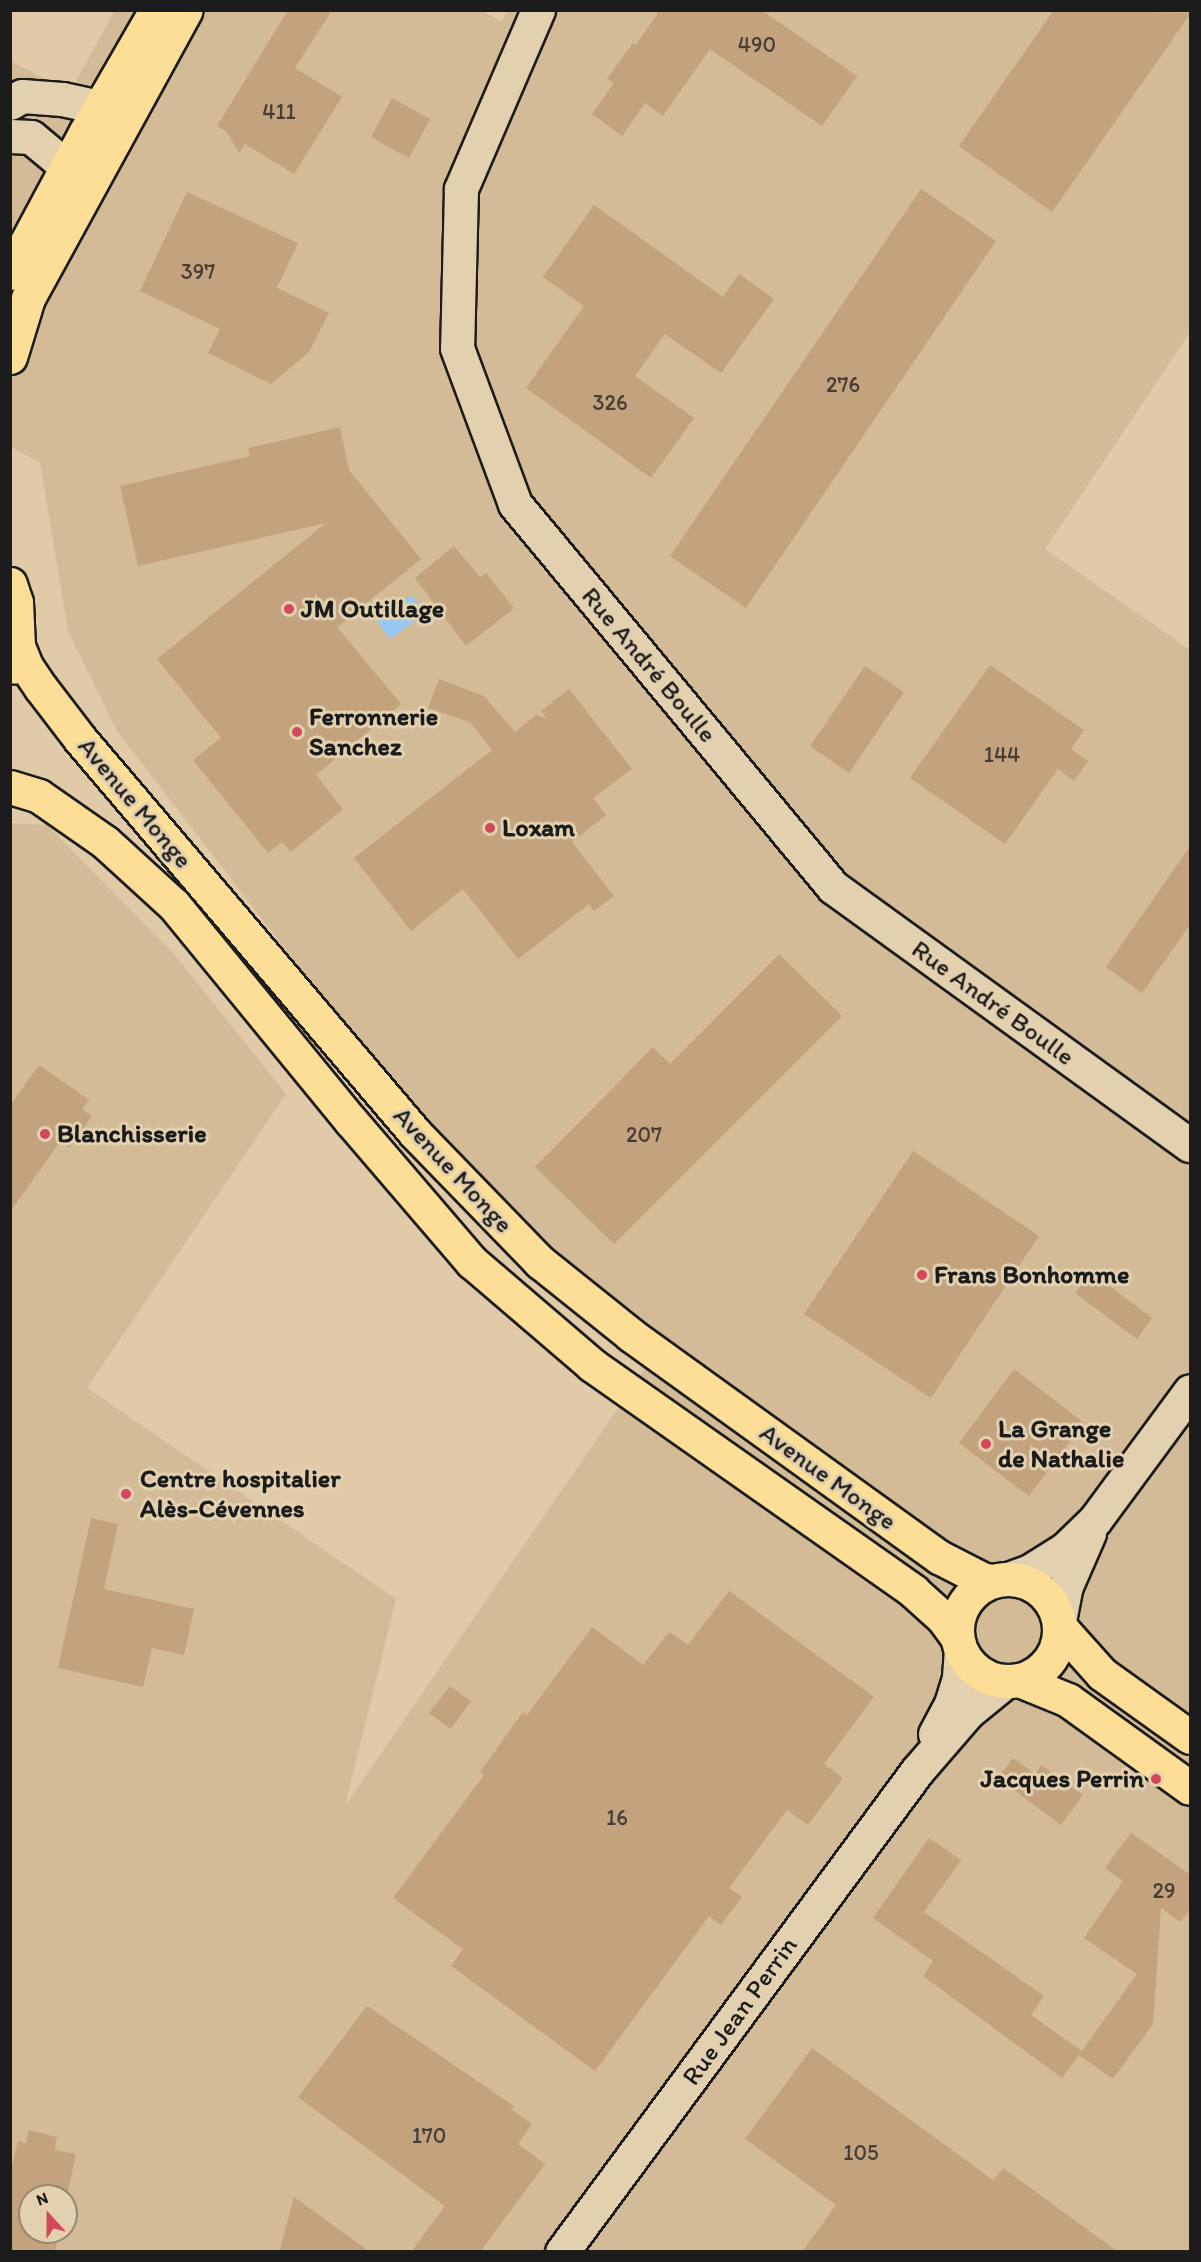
<!DOCTYPE html>
<html>
<head>
<meta charset="utf-8">
<style>
	body { margin:0 }
	#map { position:relative; width:1201px; height:2262px; overflow:hidden; background:#e0caa7; font-family:Itim,sans-serif }
	div>[style] { position:absolute }
	.built>* { inset:0; background:#d3bb98 }
	.water>* { inset:0; background:#94c7f1 }
	.building>* { inset:0; background:#c3a27e }
	.roads { filter:drop-shadow(2px 0 #1c1c1c) drop-shadow(-2px 0 #1c1c1c) drop-shadow(0 2px #1c1c1c) drop-shadow(0 -2px #1c1c1c) }
	.minor>* { height:33px; margin:-16.5px; padding:0 16.5px; transform-origin:16.5px; border-radius:16.5px; background:#e2d0ae }
	.major>* { height:33px; margin:-16.5px; padding:0 16.5px; transform-origin:16.5px; border-radius:16.5px; background:#fdde96 }
	.major>.ring { margin:-16.5px; padding:0; box-sizing:content-box; background:none; border:33px solid #fdde96; border-radius:50% }
	.dots>* { width:16px; height:16px; translate:-50% -50%; box-sizing:border-box; border:3px solid #e2d0ae; border-radius:50% }
	span { translate:-50% -50%; white-space:nowrap; text-align:center; line-height:1.15; -webkit-text-stroke:6px #e2d0ae; paint-order:stroke }
	.number-label { font-size:22px; color:#463e34 }
	.number-label span { -webkit-text-stroke-width:0 }
	.poi-label { font-size:26px; color:#1c1c1c; font-weight:700 }
	.left { translate:0 -50%; text-align:left }
	.right { translate:-100% -50%; text-align:right }
	.street-label { font-size:26px; color:#1c1c1c }
	.frame { position:absolute; inset:0; border:12px solid #1c1c1c; pointer-events:none }
	.north { position:absolute; left:18px; top:2184px; width:60px; height:60px; box-sizing:border-box; background:#e2d0ae; border:2px solid #938874; border-radius:50%; rotate:339deg; font-size:16px; font-weight:700; line-height:24px; text-align:center; color:#1c1c1c }
	.north::after { content:''; display:block; margin:auto; width:21px; height:27px; background:#d1495b; clip-path:polygon(50% 0,100% 100%,50% 72%,0 100%) }
</style>
</head>
<body>
<div id="map">
	<div class="built">
		<i style="clip-path:polygon(evenodd,115px 10px,481px 10px,502px 22px,507px 10px,1190px 11px,1190px 332px,1045px 549px,1190px 650px,1190px 2251px,11px 2251px,10px 823px,47px 825px,173px 953px,286px 1094px,87px 1388px,396px 1599px,345px 1806px,658px 1350px,584px 1288px,396px 1093px,117px 731px,68px 631px,40px 463px,11px 447px,11px 61px,70px 92px,115px 10px,30px 2196px,66px 2196px,66px 2232px,30px 2232px,30px 2196px)"></i>
	</div>
	<div class="water">
		<i style="clip-path:polygon(411px 595px,425px 612px,391px 639px,377px 622px)"></i>
	</div>
	<div class="building">
		<i style="clip-path:polygon(288px 10px,332px 10px,295px 68px,342px 97px,294px 174px,245px 144px,239px 153px,227px 132px,217px 126px)"></i>
		<i style="clip-path:polygon(660px 10px,761px 10px,857px 76px,822px 126px,710px 49px,663px 116px,645px 103px,622px 136px,592px 114px,614px 83px,607px 79px,633px 43px,636px 45px)"></i>
		<i style="clip-path:polygon(1054px 10px,1191px 13px,1052px 212px,959px 146px)"></i>
		<i style="clip-path:polygon(392px 98px,430px 119px,409px 158px,371px 137px)"></i>
		<i style="clip-path:polygon(921px 189px,996px 241px,746px 608px,670px 556px)"></i>
		<i style="clip-path:polygon(187px 192px,298px 243px,277px 288px,329px 313px,309px 352px,271px 384px,208px 353px,220px 329px,140px 291px)"></i>
		<i style="clip-path:polygon(594px 205px,723px 297px,739px 274px,774px 299px,721px 373px,665px 334px,635px 376px,694px 418px,651px 478px,526px 388px,584px 306px,543px 277px)"></i>
		<i style="clip-path:polygon(340px 427px,349px 470px,421px 559px,337px 627px,401px 704px,316px 775px,343px 809px,291px 852px,282px 842px,268px 853px,193px 760px,221px 738px,157px 659px,326px 523px,138px 566px,120px 486px,250px 456px,248px 448px)"></i>
		<i style="clip-path:polygon(454px 546px,480px 577px,486px 573px,514px 608px,466px 646px,415px 578px)"></i>
		<i style="clip-path:polygon(990px 665px,1084px 730px,1071px 749px,1088px 761px,1074px 781px,1058px 769px,1005px 844px,910px 778px)"></i>
		<i style="clip-path:polygon(865px 666px,904px 692px,849px 773px,810px 746px)"></i>
		<i style="clip-path:polygon(439px 679px,484px 696px,515px 732px,536px 715px,547px 719px,541px 711px,569px 689px,632px 769px,593px 798px,606px 815px,572px 842px,614px 896px,594px 911px,589px 904px,518px 959px,463px 889px,411px 931px,354px 858px,492px 750px,470px 722px,428px 708px)"></i>
		<i style="clip-path:polygon(1191px 845px,1191px 923px,1142px 993px,1106px 967px)"></i>
		<i style="clip-path:polygon(779px 954px,842px 1016px,614px 1244px,535px 1167px,653px 1047px,670px 1064px)"></i>
		<i style="clip-path:polygon(39px 1065px,89px 1100px,82px 1109px,92px 1116px,69px 1148px,60px 1142px,10px 1212px,10px 1105px)"></i>
		<i style="clip-path:polygon(913px 1151px,1039px 1236px,931px 1398px,804px 1314px)"></i>
		<i style="clip-path:polygon(1091px 1272px,1152px 1318px,1137px 1339px,1075px 1293px)"></i>
		<i style="clip-path:polygon(1014px 1369px,1084px 1423px,1029px 1496px,959px 1443px)"></i>
		<i style="clip-path:polygon(91px 1518px,118px 1524px,104px 1589px,194px 1609px,184px 1655px,152px 1648px,143px 1687px,58px 1668px)"></i>
		<i style="clip-path:polygon(729px 1591px,874px 1697px,824px 1764px,843px 1778px,808px 1825px,787px 1810px,729px 1888px,742px 1897px,721px 1925px,709px 1916px,595px 2071px,451px 1966px,463px 1949px,393px 1898px,484px 1775px,480px 1772px,523px 1712px,527px 1715px,592px 1627px,643px 1665px,669px 1632px,688px 1645px)"></i>
		<i style="clip-path:polygon(450px 1686px,471px 1701px,451px 1729px,429px 1713px)"></i>
		<i style="clip-path:polygon(1013px 1758px,1035px 1774px,1042px 1765px,1083px 1795px,1061px 1825px,998px 1778px)"></i>
		<i style="clip-path:polygon(1131px 1833px,1191px 1875px,1191px 1908px,1180px 1922px,1161px 1908px,1153px 2024px,1113px 2079px,1079px 2055px,1137px 1974px,1084px 1938px,1123px 1881px,1105px 1868px)"></i>
		<i style="clip-path:polygon(929px 1838px,961px 1860px,924px 1912px,1044px 1996px,1031px 2015px,1082px 2051px,1062px 2078px,923px 1976px,933px 1961px,873px 1918px)"></i>
		<i style="clip-path:polygon(367px 2006px,514px 2106px,511px 2109px,532px 2124px,518px 2144px,545px 2164px,480px 2252px,411px 2252px,445px 2206px,298px 2097px)"></i>
		<i style="clip-path:polygon(812px 2048px,993px 2180px,1003px 2168px,1118px 2252px,802px 2252px,836px 2205px,745px 2139px)"></i>
		<i style="clip-path:polygon(29px 2130px,57px 2137px,55px 2150px,76px 2154px,66px 2201px,66px 2196px,30px 2196px,30px 2232px,59px 2232px,55px 2252px,10px 2252px,10px 2174px,18px 2141px,26px 2143px)"></i>
		<i style="clip-path:polygon(294px 2197px,370px 2252px,279px 2252px)"></i>
	</div>
	<div class="roads">
		<div class="minor">
			<i style="left:538px;top:10px;width:195px;rotate:113.3deg"></i>
			<i style="left:461px;top:189px;width:159px;rotate:91.4deg"></i>
			<i style="left:457px;top:348px;width:166px;rotate:69.6deg"></i>
			<i style="left:515px;top:504px;width:498px;rotate:50.3deg"></i>
			<i style="left:833px;top:887px;width:440px;rotate:35.9deg"></i>
			<i style="left:10px;top:103px;width:14px;rotate:-30deg"></i>
			<i style="left:22px;top:96px;width:40px;rotate:4.3deg"></i>
			<i style="left:62px;top:99px;width:39px;rotate:12deg"></i>
			<i style="left:10px;top:136px;width:21px;rotate:3deg"></i>
			<i style="left:31px;top:137px;width:47px;rotate:39.8deg"></i>
			<i style="left:67px;top:167px;width:27px;rotate:34deg"></i>
			<i style="left:1008px;top:1579px;width:23px;rotate:-20deg"></i>
			<i style="left:1030px;top:1571px;width:40px;rotate:-32deg"></i>
			<i style="left:1064px;top:1550px;width:43px;rotate:-44.1deg"></i>
			<i style="left:1095px;top:1520px;width:160px;rotate:-53.6deg"></i>
			<i style="left:1059px;top:1621px;width:36px;rotate:-79deg"></i>
			<i style="left:1066px;top:1586px;width:58px;rotate:-66.5deg"></i>
			<i style="left:935px;top:1734px;width:34px;rotate:-62deg"></i>
			<i style="left:951px;top:1704px;width:28px;rotate:-73deg"></i>
			<i style="left:959px;top:1677px;width:26px;rotate:-86deg"></i>
			<i style="left:562px;top:2252px;width:598px;rotate:-53.57deg"></i>
			<i style="left:917px;top:1771px;width:78px;rotate:-49.2deg"></i>
			<i style="left:968px;top:1712px;width:49px;rotate:-39.2deg"></i>
		</div>
		<div class="major">
			<i style="left:10px;top:273px;width:159px;rotate:-61.8deg"></i>
			<i style="left:85px;top:133px;width:142px;rotate:-60deg"></i>
			<i style="left:10px;top:357px;width:62px;rotate:-73deg"></i>
			<i style="left:28px;top:298px;width:328px;rotate:-61.3deg"></i>
			<i style="left:10px;top:584px;width:19px;rotate:72deg"></i>
			<i style="left:16px;top:602px;width:44px;rotate:87.4deg"></i>
			<i style="left:18px;top:646px;width:21px;rotate:101deg"></i>
			<i style="left:18px;top:646px;width:22px;rotate:68deg"></i>
			<i style="left:26px;top:666px;width:27px;rotate:56deg"></i>
			<i style="left:41px;top:688px;width:64px;rotate:52.6deg"></i>
			<i style="left:80px;top:739px;width:517px;rotate:49.63deg"></i>
			<i style="left:415px;top:1133px;width:180px;rotate:45.9deg"></i>
			<i style="left:540px;top:1262px;width:117px;rotate:38.7deg"></i>
			<i style="left:631px;top:1335px;width:380px;rotate:35.8deg"></i>
			<i style="left:939px;top:1557px;width:51px;rotate:27.1deg"></i>
			<i style="left:984px;top:1580px;width:9px;rotate:6deg"></i>
			<i style="left:10px;top:787px;width:30px;rotate:17deg"></i>
			<i style="left:39px;top:796px;width:80px;rotate:34.9deg"></i>
			<i style="left:105px;top:842px;width:93px;rotate:42.4deg"></i>
			<i style="left:174px;top:905px;width:279px;rotate:50.7deg"></i>
			<i style="left:351px;top:1121px;width:186px;rotate:49.4deg"></i>
			<i style="left:472px;top:1262px;width:158px;rotate:40.6deg"></i>
			<i style="left:592px;top:1365px;width:393px;rotate:35.1deg"></i>
			<i style="left:913px;top:1591px;width:40px;rotate:42deg"></i>
			<i style="left:943px;top:1618px;width:24px;rotate:54deg"></i>
			<i class="ring" style="left:957px;top:1579px;width:69px;height:69px"></i>
			<i style="left:1060px;top:1627px;width:63px;rotate:48.2deg"></i>
			<i style="left:1102px;top:1674px;width:108px;rotate:35.6deg"></i>
			<i style="left:1019px;top:1680px;width:53px;rotate:22.2deg"></i>
			<i style="left:1068px;top:1700px;width:150px;rotate:35.8deg"></i>
		</div>
	</div>
	<div class="dots">
		<i style="left:289px;top:609px;background:#d1495b"></i>
		<i style="left:297px;top:732px;background:#d1495b"></i>
		<i style="left:490px;top:828px;background:#d1495b"></i>
		<i style="left:45px;top:1134px;background:#d1495b"></i>
		<i style="left:922px;top:1275px;background:#d1495b"></i>
		<i style="left:986px;top:1444px;background:#d1495b"></i>
		<i style="left:126px;top:1494px;background:#d1495b"></i>
		<i style="left:1156px;top:1779px;background:#d1495b"></i>
	</div>
	<div class="number-label">
		<span style="left:757px;top:45px">490</span>
		<span style="left:279px;top:112px">411</span>
		<span style="left:198px;top:272px">397</span>
		<span style="left:843px;top:385px">276</span>
		<span style="left:610px;top:403px">326</span>
		<span style="left:1002px;top:755px">144</span>
		<span style="left:644px;top:1135px">207</span>
		<span style="left:617px;top:1818px">16</span>
		<span style="left:1164px;top:1891px">29</span>
		<span style="left:429px;top:2136px">170</span>
		<span style="left:861px;top:2153px">105</span>
	</div>
	<div class="poi-label">
		<span class="left" style="left:301px;top:609px">JM Outillage</span>
		<span class="left" style="left:309px;top:732px">Ferronnerie<br>Sanchez</span>
		<span class="left" style="left:502px;top:828px">Loxam</span>
		<span class="left" style="left:57px;top:1134px">Blanchisserie</span>
		<span class="left" style="left:934px;top:1275px">Frans Bonhomme</span>
		<span class="left" style="left:998px;top:1444px">La Grange<br>de Nathalie</span>
		<span class="left" style="left:140px;top:1494px">Centre hospitalier<br>Alès-Cévennes</span>
		<span class="right" style="left:1144px;top:1779px">Jacques Perrin</span>
	</div>
	<div class="street-label">
		<span style="left:649px;top:665px;rotate:50deg">Rue André Boulle</span>
		<span style="left:135px;top:803px;rotate:50deg">Avenue Monge</span>
		<span style="left:993px;top:1003px;rotate:36deg">Rue André Boulle</span>
		<span style="left:453px;top:1170px;rotate:47deg">Avenue Monge</span>
		<span style="left:828px;top:1477px;rotate:36deg">Avenue Monge</span>
		<span style="left:740px;top:2011px;rotate:-54deg">Rue Jean Perrin</span>
	</div>
	<div class="frame"></div>
	<div class="north">N</div>
</div>
</body>
</html>
